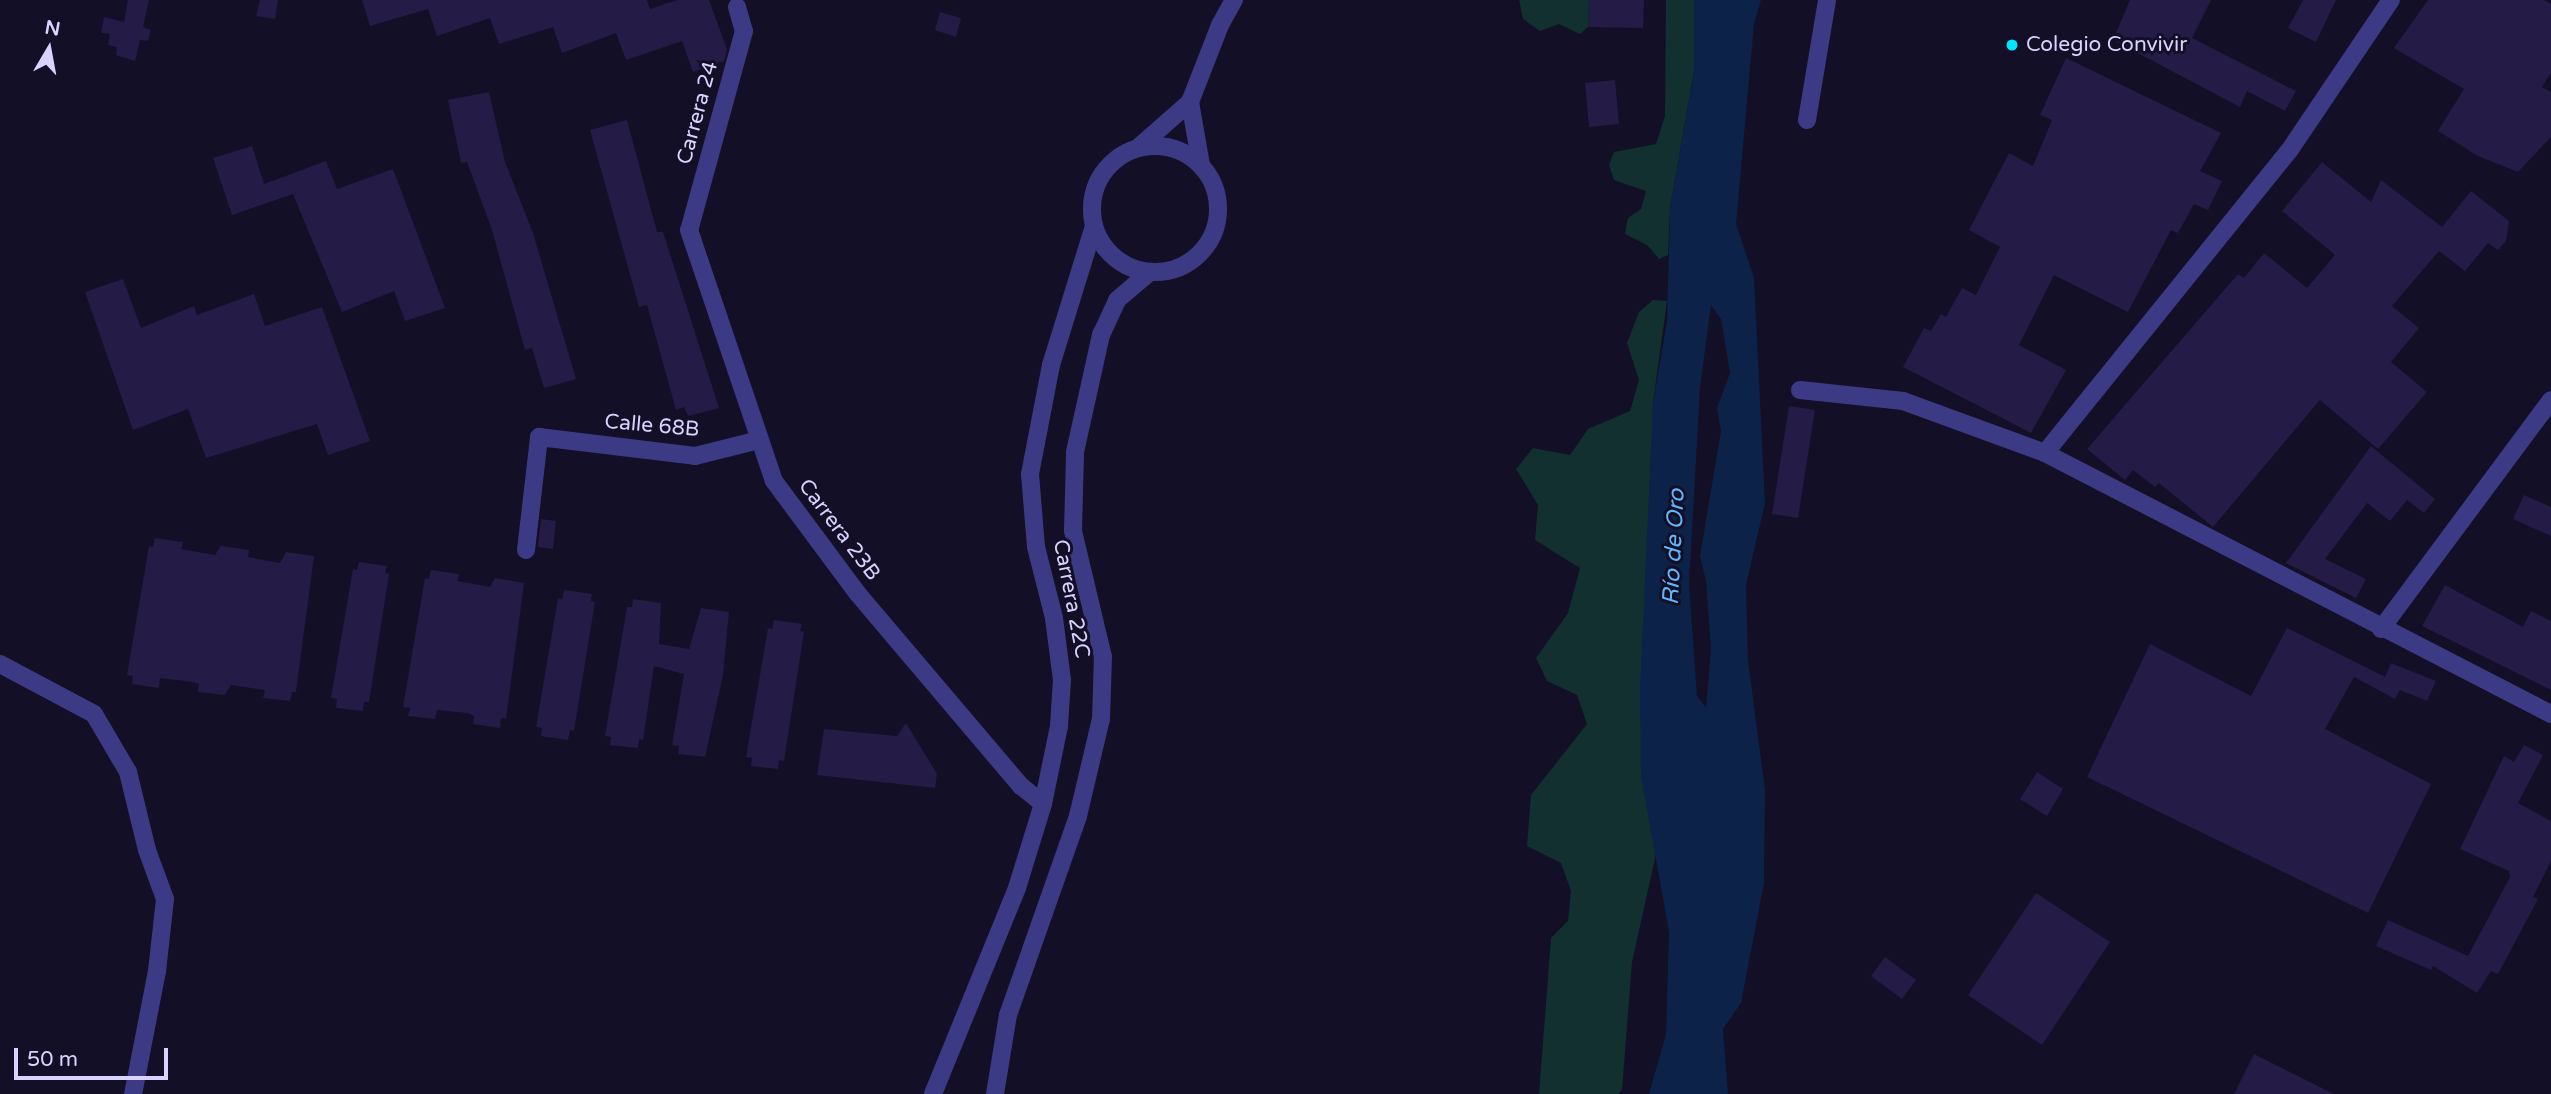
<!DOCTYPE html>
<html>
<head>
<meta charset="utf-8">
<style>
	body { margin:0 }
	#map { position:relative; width:2551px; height:1094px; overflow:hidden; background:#130f26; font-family:"Varela Round",sans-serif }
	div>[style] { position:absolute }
	.green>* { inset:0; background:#12302f }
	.water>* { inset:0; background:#0c2248 }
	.building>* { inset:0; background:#241b47 }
	.street>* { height:18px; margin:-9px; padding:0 9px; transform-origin:9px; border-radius:9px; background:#3d3a85 }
	.street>.ring { margin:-9px; padding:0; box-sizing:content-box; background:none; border:18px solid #3d3a85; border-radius:50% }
	.dots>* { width:19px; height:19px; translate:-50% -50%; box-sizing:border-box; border:4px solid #130f26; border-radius:50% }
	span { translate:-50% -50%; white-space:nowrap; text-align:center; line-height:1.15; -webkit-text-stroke:6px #130f26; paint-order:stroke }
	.poi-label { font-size:21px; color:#d9d4ff }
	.left { translate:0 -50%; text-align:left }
	.street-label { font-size:21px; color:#d9d4ff }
	.water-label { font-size:23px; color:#62b6ff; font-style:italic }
	.north { position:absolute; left:14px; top:14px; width:70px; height:70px; -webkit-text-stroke:5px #130f26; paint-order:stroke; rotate:10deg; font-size:19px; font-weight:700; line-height:28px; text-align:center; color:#d9d4ff }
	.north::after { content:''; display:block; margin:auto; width:24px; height:32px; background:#d9d4ff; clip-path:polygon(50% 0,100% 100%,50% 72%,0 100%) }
	.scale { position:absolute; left:14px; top:1048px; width:154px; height:32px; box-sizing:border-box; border:4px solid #d9d4ff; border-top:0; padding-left:9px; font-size:21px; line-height:24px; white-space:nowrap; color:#d9d4ff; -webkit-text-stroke:5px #130f26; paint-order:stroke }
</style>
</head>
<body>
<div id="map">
	<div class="green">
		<i style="clip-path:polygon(1519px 0,1589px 0,1588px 27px,1580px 34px,1559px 24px,1540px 31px,1523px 19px)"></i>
		<i style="clip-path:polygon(1666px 0,1694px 0,1694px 72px,1670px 208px,1668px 255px,1659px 259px,1647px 245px,1625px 234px,1628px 218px,1641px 209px,1646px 191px,1614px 180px,1609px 165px,1614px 152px,1656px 144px,1665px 116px)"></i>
		<i style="clip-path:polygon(1653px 300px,1667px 301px,1653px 403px,1652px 493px,1656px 854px,1632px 962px,1622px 1090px,1618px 1094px,1539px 1094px,1551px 938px,1568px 921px,1571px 891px,1561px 863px,1527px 846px,1531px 795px,1587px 724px,1577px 695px,1547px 681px,1536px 658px,1568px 613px,1580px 568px,1535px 540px,1538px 505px,1516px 469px,1533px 448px,1570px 455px,1588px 429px,1630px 411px,1639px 380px,1627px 343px,1639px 312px)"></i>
	</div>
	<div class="water">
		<i style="clip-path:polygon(evenodd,1694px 0,1761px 0,1754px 24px,1736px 224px,1754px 278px,1765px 503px,1746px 585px,1748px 660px,1765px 790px,1764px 883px,1741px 1003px,1723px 1029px,1728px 1094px,1649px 1094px,1666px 1034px,1669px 932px,1641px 776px,1640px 689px,1653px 403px,1667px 321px,1670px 208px,1694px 72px,1694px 0,1711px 305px,1721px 319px,1730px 373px,1717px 408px,1721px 431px,1700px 556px,1706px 581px,1711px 649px,1706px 708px,1697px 696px,1689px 584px,1700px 388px,1711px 305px)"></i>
	</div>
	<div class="building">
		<i style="clip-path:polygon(128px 0,149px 0,143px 27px,151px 30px,148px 41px,140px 40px,135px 61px,116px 55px,117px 47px,108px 45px,110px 34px,101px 33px,104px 17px,124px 22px)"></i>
		<i style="clip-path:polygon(260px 0,278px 0,275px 19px,256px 16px)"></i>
		<i style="clip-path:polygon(362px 0,647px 0,650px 9px,677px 0,709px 0,727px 49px,724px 61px,693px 72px,682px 41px,626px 60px,616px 33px,562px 53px,553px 27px,499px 44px,490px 18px,437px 36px,428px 9px,370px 26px)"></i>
		<i style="clip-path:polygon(1589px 0,1644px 0,1643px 28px,1588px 27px)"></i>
		<i style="clip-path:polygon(2130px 0,2211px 0,2192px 38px,2296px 91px,2285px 111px,2247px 91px,2240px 107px,2113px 40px)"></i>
		<i style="clip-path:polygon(2303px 0,2336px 0,2316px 42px,2288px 28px)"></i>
		<i style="clip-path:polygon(2428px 0,2544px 0,2551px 4px,2551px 72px,2542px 87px,2551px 92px,2551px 137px,2518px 172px,2478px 156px,2438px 131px,2464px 89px,2394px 48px)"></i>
		<i style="clip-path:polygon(940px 12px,961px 18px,956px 37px,935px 30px)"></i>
		<i style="clip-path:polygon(2066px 58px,2221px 133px,2200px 171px,2222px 181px,2208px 210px,2194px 204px,2178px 233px,2171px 230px,2128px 312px,2054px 275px,2019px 345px,2066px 370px,2031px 433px,1903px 367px,1924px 328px,1931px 331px,1941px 314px,1946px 317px,1962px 288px,1976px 295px,2000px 247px,1969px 230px,2009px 153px,2033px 166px,2052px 120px,2040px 115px)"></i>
		<i style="clip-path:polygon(1615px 80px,1619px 124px,1589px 127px,1585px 83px)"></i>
		<i style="clip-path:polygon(489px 92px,505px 162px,533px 233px,576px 379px,544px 388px,532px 348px,525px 350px,492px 230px,467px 162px,461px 163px,448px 100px)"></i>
		<i style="clip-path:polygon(627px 120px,657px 232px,663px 232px,719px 408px,688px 416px,684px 407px,676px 410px,647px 305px,639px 307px,590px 130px)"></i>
		<i style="clip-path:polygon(252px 146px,264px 184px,326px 161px,337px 189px,393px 169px,445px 308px,405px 321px,394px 291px,342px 312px,293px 194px,232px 215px,213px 158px)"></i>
		<i style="clip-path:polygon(2322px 162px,2371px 202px,2381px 180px,2442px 227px,2471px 191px,2509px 221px,2506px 241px,2498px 250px,2488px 243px,2465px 271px,2439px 251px,2392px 306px,2419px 328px,2391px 362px,2427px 392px,2378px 449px,2320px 400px,2213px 527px,2159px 483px,2155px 487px,2133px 470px,2125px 480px,2087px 449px,2238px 274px,2244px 278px,2264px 253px,2307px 288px,2335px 255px,2282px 211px)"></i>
		<i style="clip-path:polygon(123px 279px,141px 328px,194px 306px,197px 315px,254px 294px,265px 326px,322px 307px,370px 441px,328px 455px,317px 424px,206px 458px,188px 409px,133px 430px,85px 292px)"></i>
		<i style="clip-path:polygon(1789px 406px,1815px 410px,1798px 518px,1772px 514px)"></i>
		<i style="clip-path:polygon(2371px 446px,2435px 499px,2424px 513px,2407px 500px,2390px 521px,2367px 503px,2325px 559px,2366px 579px,2356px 598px,2286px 563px)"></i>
		<i style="clip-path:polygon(2524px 495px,2551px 507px,2551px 536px,2513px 519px)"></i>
		<i style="clip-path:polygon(541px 519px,556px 521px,553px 549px,538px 547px)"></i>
		<i style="clip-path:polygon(155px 538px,183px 542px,181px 549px,215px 555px,221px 546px,249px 550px,248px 557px,280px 563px,286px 552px,314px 556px,296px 692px,292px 692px,290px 701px,263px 698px,265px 690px,231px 685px,225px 695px,198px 692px,199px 684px,193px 682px,160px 678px,159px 688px,132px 684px,133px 676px,127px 675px,149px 546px,153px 547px)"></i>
		<i style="clip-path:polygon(359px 562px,387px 566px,385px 573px,389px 574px,369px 702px,364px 702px,363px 711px,336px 708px,337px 699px,331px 698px,353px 569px,357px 570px)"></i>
		<i style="clip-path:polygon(431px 570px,459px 574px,458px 581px,490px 587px,495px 578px,524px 583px,506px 719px,501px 718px,500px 728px,473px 724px,474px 716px,468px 713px,437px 710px,435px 719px,408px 716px,410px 708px,403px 707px,425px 578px,429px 579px)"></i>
		<i style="clip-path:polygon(2445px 585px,2523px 627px,2531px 611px,2551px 621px,2551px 690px,2422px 626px)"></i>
		<i style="clip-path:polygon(564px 590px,592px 594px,591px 601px,595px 602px,574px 731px,570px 730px,568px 740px,541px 736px,542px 728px,536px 727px,558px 598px,562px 599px)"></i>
		<i style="clip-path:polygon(633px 599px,661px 603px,659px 644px,689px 649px,701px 608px,729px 612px,723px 675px,705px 757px,678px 754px,679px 746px,672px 745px,684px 674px,654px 666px,643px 740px,639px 739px,638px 748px,610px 745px,611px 737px,605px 736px,627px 607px,632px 607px)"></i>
		<i style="clip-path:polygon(774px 620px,802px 624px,800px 631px,804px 632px,784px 761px,779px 760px,778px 769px,751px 766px,752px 758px,746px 757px,768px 628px,772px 629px)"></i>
		<i style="clip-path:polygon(2287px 628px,2385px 677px,2391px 663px,2436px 681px,2427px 701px,2400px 690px,2395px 699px,2354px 677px,2325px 729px,2431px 784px,2368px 913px,2087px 777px,2150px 644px,2251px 696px)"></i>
		<i style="clip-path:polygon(906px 723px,937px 774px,935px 788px,817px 775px,824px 729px,897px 736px)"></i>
		<i style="clip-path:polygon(2524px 745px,2543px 755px,2518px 803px,2551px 821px,2551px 861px,2533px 897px,2538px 899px,2498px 974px,2491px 971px,2477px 993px,2433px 966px,2431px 970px,2376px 946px,2388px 920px,2468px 956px,2510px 877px,2509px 871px,2460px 849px,2504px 756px,2514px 762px)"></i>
		<i style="clip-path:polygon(2037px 772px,2063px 789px,2047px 816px,2020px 799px)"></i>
		<i style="clip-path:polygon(2036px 893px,2110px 942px,2042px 1045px,1968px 995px)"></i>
		<i style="clip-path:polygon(1885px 957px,1916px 980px,1902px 999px,1871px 976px)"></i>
		<i style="clip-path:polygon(2254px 1054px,2334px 1094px,2234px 1094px)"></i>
	</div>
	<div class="street">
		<i style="left:737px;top:7px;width:25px;rotate:74deg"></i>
		<i style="left:744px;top:31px;width:206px;rotate:105.4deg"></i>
		<i style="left:689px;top:230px;width:265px;rotate:71.3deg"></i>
		<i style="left:774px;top:481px;width:141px;rotate:53.4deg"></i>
		<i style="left:858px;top:594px;width:252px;rotate:49.7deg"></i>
		<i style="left:1021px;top:786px;width:28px;rotate:39deg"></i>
		<i style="left:1190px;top:102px;width:64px;rotate:80.1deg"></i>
		<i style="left:1807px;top:120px;width:122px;rotate:-80.5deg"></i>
		<i class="ring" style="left:1092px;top:146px;width:108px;height:108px"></i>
		<i style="left:1140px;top:146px;width:67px;rotate:-41.3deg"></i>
		<i style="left:1190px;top:102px;width:83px;rotate:-68.7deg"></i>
		<i style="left:1220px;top:25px;width:29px;rotate:-61deg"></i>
		<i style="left:1800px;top:390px;width:104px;rotate:6.1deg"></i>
		<i style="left:1903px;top:401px;width:151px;rotate:20.1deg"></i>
		<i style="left:2045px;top:453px;width:569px;rotate:27.29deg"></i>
		<i style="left:2045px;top:453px;width:388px;rotate:-51.1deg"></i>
		<i style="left:2289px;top:151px;width:182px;rotate:-56deg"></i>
		<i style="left:526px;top:550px;width:114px;rotate:-83.4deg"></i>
		<i style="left:539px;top:437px;width:157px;rotate:6.9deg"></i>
		<i style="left:695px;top:456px;width:66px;rotate:-14deg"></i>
		<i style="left:2381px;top:629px;width:285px;rotate:-53.4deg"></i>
		<i style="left:0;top:664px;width:106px;rotate:28deg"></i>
		<i style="left:94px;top:714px;width:67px;rotate:59.6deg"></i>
		<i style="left:128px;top:772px;width:80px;rotate:76.3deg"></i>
		<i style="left:147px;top:850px;width:52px;rotate:69.8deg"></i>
		<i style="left:165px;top:899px;width:72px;rotate:96.3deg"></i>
		<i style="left:157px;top:971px;width:125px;rotate:101deg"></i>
		<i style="left:933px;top:1094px;width:222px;rotate:-67.8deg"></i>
		<i style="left:1017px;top:888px;width:88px;rotate:-72.8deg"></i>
		<i style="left:1043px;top:804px;width:80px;rotate:-78.4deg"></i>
		<i style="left:1059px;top:726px;width:46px;rotate:-86.3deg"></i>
		<i style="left:1062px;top:680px;width:63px;rotate:-97.4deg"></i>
		<i style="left:1054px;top:618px;width:73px;rotate:-104.2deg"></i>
		<i style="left:1036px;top:547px;width:73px;rotate:-94.7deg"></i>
		<i style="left:1030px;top:474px;width:111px;rotate:-79.1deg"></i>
		<i style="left:1051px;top:365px;width:145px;rotate:-72.8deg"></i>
		<i style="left:995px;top:1094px;width:80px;rotate:-80.7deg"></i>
		<i style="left:1008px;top:1015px;width:211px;rotate:-70.6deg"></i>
		<i style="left:1078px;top:816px;width:100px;rotate:-76.7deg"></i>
		<i style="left:1101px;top:719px;width:62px;rotate:-88.2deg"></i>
		<i style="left:1103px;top:657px;width:130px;rotate:-103.4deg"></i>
		<i style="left:1073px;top:531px;width:79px;rotate:-88.5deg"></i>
		<i style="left:1075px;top:452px;width:120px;rotate:-77.5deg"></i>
		<i style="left:1101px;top:335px;width:38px;rotate:-65deg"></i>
		<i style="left:1117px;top:300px;width:43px;rotate:-40.3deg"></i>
	</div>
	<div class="dots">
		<i style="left:2012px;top:45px;background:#00e5ff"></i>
	</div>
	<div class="poi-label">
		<span class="left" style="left:2026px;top:45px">Colegio Convivir</span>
	</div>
	<div class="street-label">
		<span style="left:698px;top:113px;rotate:-75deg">Carrera 24</span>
		<span style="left:652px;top:426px;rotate:5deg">Calle 68B</span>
		<span style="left:839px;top:530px;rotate:53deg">Carrera 23B</span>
		<span style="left:1071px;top:599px;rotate:79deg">Carrera 22C</span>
	</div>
	<div class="water-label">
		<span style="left:1674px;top:547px;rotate:-87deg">Río de Oro</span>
	</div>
	<div class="north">N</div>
	<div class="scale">50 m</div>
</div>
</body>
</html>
